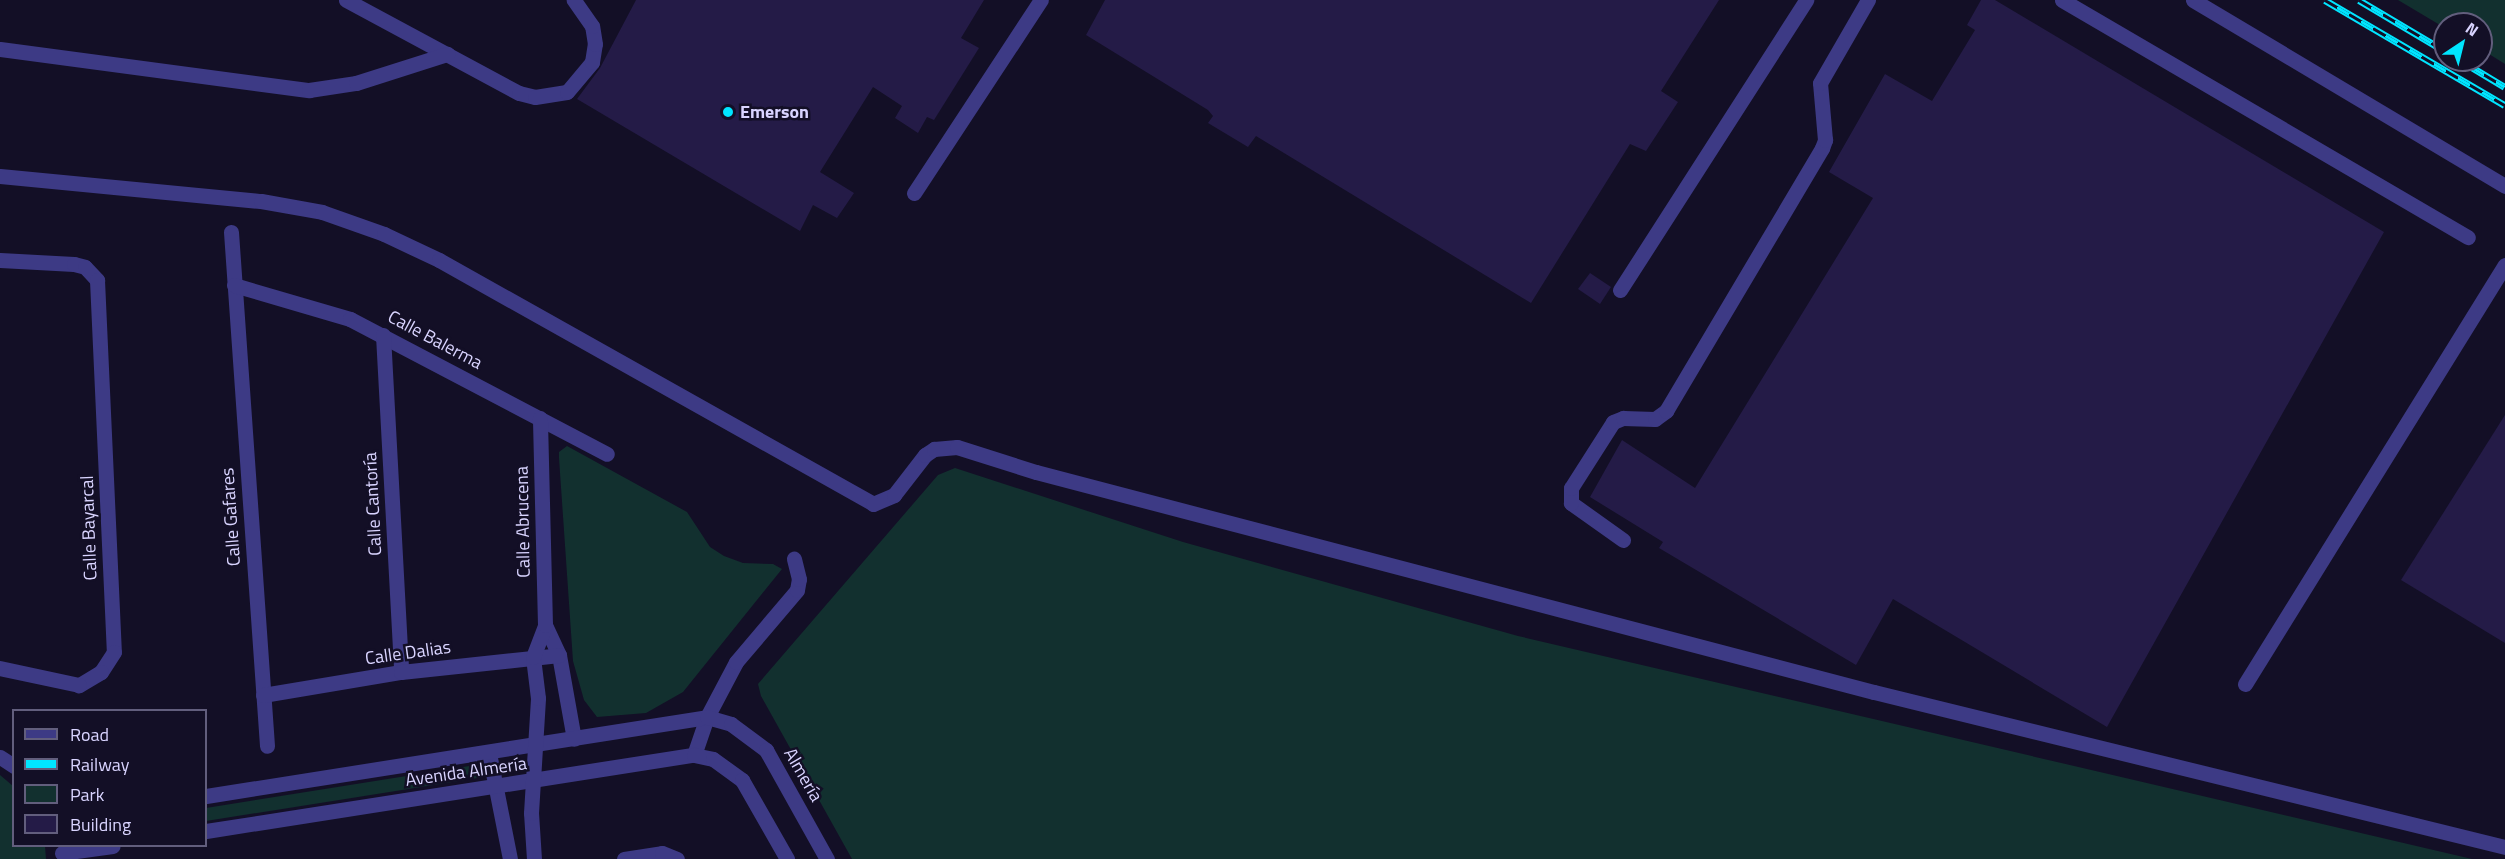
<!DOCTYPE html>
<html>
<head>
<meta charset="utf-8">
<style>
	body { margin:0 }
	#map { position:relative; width:2505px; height:859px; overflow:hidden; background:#130f26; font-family:"Titillium Web",sans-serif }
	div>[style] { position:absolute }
	.green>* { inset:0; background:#12302f }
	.building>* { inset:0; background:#241b47 }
	.minor>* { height:15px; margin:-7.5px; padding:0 7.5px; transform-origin:7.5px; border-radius:7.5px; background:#3d3a85 }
	.rail>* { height:7px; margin-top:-3.5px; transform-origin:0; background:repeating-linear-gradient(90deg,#130f26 0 14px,#00e5ff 0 28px); box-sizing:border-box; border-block:2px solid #00e5ff }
	.dots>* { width:16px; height:16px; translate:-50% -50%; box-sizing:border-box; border:3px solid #130f26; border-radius:50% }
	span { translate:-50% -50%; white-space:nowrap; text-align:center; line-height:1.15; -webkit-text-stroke:5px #130f26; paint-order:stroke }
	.poi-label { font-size:18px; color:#d9d4ff; font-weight:700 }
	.left { translate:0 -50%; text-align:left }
	.street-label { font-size:18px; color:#d9d4ff }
	.legend { position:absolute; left:12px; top:709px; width:195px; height:138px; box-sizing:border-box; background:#130f26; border:2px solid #625e7d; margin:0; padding:8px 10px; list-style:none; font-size:18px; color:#d9d4ff }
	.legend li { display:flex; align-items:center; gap:12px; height:30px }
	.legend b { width:30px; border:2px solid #625e7d }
	.north { position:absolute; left:2433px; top:12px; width:60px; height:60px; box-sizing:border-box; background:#130f26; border:2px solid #625e7d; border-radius:50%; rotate:35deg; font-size:16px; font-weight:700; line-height:24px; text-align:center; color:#d9d4ff }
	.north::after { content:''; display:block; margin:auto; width:21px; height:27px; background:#00e5ff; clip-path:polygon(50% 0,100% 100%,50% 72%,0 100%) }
</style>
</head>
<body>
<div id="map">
	<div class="green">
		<i style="clip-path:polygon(2398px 0,2505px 0,2505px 64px,2481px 49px,2481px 24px,2445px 24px,2445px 28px)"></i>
		<i style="clip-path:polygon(567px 446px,687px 512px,710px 547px,724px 556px,743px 563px,773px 564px,782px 569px,683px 692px,646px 713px,597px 717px,584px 700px,573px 661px,559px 458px,559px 452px)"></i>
		<i style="clip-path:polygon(955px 468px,1183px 542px,1518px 636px,2472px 859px,852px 859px,761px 696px,758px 684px,938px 475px)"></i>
		<i style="clip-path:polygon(482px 764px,484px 777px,206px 821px,206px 808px)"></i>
		<i style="clip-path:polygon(0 775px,13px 786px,14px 846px,45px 846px,46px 859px,0 859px)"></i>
	</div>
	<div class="building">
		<i style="clip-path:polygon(636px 0,984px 0,961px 38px,979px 48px,934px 120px,927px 117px,918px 133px,895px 118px,902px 106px,873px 87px,820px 172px,854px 193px,837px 218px,813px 205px,800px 231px,577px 99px,600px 68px)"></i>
		<i style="clip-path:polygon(1105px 0,1719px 0,1661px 91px,1678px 102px,1646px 151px,1630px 144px,1531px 303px,1256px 136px,1248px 147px,1208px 123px,1213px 116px,1208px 110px,1086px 35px)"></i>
		<i style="clip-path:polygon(1981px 0,1995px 0,2384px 232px,2107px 727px,1893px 599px,1856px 665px,1659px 548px,1663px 542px,1590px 497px,1622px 440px,1695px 488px,1873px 198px,1829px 172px,1885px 74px,1932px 101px,1975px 30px,1967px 25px)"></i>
		<i style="clip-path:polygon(1590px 273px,1611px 287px,1600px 304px,1578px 289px)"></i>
		<i style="clip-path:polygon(2505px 415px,2505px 643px,2401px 580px)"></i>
	</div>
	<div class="minor">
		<i style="left:346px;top:0;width:196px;rotate:28.3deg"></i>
		<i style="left:519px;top:93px;width:16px;rotate:14deg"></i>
		<i style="left:535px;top:97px;width:32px;rotate:-9deg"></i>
		<i style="left:567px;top:92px;width:39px;rotate:-50deg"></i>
		<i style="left:592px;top:62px;width:18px;rotate:-81deg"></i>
		<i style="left:595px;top:44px;width:18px;rotate:-99deg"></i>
		<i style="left:592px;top:26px;width:32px;rotate:-125deg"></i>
		<i style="left:2062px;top:0;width:470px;rotate:30.3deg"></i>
		<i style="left:2193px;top:0;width:363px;rotate:30.8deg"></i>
		<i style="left:0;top:49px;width:312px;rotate:7.6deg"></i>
		<i style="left:309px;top:90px;width:48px;rotate:-8.5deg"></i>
		<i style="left:356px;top:83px;width:96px;rotate:-17.7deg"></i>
		<i style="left:0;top:176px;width:262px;rotate:5.5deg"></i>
		<i style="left:261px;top:201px;width:62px;rotate:10.2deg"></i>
		<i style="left:322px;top:212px;width:66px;rotate:19.5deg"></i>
		<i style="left:384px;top:234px;width:61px;rotate:25.3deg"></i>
		<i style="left:439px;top:260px;width:498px;rotate:29.3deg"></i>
		<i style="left:873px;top:504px;width:23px;rotate:-23deg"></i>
		<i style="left:894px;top:495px;width:51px;rotate:-52.2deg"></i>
		<i style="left:925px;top:455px;width:11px;rotate:-34deg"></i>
		<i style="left:934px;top:449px;width:23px;rotate:-5deg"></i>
		<i style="left:957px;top:447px;width:83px;rotate:17.6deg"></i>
		<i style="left:1036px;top:472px;width:866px;rotate:14.71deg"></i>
		<i style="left:1874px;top:692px;width:650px;rotate:13.8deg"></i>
		<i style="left:914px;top:193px;width:231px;rotate:-56.7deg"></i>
		<i style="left:231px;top:232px;width:515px;rotate:85.99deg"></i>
		<i style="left:0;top:260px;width:74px;rotate:3.1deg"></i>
		<i style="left:74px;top:264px;width:11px;rotate:15deg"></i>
		<i style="left:85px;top:267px;width:18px;rotate:47deg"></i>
		<i style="left:97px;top:280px;width:372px;rotate:87.4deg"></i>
		<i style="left:114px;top:652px;width:24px;rotate:123deg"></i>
		<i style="left:101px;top:672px;width:26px;rotate:149deg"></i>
		<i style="left:79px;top:685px;width:81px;rotate:-167.9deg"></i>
		<i style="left:234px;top:285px;width:121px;rotate:16.3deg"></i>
		<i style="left:350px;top:319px;width:290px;rotate:27.7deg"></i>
		<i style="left:1620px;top:290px;width:345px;rotate:-57.3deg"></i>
		<i style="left:383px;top:335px;width:337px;rotate:86.9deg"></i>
		<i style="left:1623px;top:540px;width:64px;rotate:-144.6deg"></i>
		<i style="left:1571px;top:503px;width:15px;rotate:-90deg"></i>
		<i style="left:1571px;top:488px;width:78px;rotate:-57.5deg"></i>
		<i style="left:1613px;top:422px;width:11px;rotate:-22deg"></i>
		<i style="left:1623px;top:418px;width:32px;rotate:2deg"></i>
		<i style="left:1655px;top:419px;width:14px;rotate:-36deg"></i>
		<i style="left:1666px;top:411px;width:306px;rotate:-59.3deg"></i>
		<i style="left:1822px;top:148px;width:9px;rotate:-69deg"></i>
		<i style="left:1825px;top:140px;width:57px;rotate:-95deg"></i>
		<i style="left:1820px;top:83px;width:96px;rotate:-60deg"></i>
		<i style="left:545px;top:625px;width:33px;rotate:65deg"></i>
		<i style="left:559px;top:655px;width:85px;rotate:79.9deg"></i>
		<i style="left:2245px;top:684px;width:493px;rotate:-58.2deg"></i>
		<i style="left:263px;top:695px;width:140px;rotate:-9.5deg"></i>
		<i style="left:401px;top:672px;width:159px;rotate:-6.1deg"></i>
		<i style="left:489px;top:753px;width:108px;rotate:78.8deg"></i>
		<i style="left:694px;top:755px;width:40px;rotate:-71.1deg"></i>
		<i style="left:707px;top:717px;width:62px;rotate:-62.2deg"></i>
		<i style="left:736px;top:662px;width:94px;rotate:-49.7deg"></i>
		<i style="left:797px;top:590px;width:11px;rotate:-80deg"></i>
		<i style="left:799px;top:579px;width:21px;rotate:-104deg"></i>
		<i style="left:0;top:757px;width:17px;rotate:33deg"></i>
		<i style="left:206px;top:796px;width:507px;rotate:-8.96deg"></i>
		<i style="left:707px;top:717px;width:25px;rotate:16deg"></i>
		<i style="left:731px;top:724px;width:44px;rotate:36.6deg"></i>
		<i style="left:766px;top:750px;width:125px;rotate:60.8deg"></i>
		<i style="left:206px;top:831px;width:494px;rotate:-8.9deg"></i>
		<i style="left:694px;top:755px;width:19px;rotate:12deg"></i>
		<i style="left:713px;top:759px;width:36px;rotate:36deg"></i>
		<i style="left:742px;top:780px;width:91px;rotate:60.3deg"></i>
		<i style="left:62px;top:853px;width:51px;rotate:-7.8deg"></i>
		<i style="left:534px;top:859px;width:46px;rotate:-93.7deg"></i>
		<i style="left:531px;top:813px;width:115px;rotate:-86.5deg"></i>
		<i style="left:538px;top:698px;width:41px;rotate:-97deg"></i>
		<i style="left:533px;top:657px;width:34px;rotate:-69deg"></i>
		<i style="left:545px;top:625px;width:207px;rotate:-91.4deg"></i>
		<i style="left:624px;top:859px;width:38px;rotate:-9deg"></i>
		<i style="left:662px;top:853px;width:16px;rotate:22deg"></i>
	</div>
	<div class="rail">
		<i style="left:2325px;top:0;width:208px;rotate:30.3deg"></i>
		<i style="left:2359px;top:0;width:100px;rotate:30.7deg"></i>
		<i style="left:2460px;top:60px;width:52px;rotate:31deg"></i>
	</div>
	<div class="dots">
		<i style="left:728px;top:112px;background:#00e5ff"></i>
	</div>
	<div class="poi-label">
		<span class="left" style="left:740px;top:112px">Emerson</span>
	</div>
	<div class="street-label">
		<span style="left:435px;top:340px;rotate:28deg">Calle Balerma</span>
		<span style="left:373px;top:504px;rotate:-93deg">Calle Cantoría</span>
		<span style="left:231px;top:517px;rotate:-94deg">Calle Gafares</span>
		<span style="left:523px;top:522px;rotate:-91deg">Calle Abrucena</span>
		<span style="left:89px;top:528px;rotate:-92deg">Calle Bayarcal</span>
		<span style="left:408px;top:653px;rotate:-8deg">Calle Dalias</span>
		<span style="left:466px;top:772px;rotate:-8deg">Avenida Almería</span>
		<span style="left:803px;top:775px;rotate:60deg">Almería</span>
	</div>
	<ul class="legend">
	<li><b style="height:8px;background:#3d3a85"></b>Road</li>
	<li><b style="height:8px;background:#00e5ff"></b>Railway</li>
	<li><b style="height:16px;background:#12302f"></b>Park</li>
	<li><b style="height:16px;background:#241b47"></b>Building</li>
	</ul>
	<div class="north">N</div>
</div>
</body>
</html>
